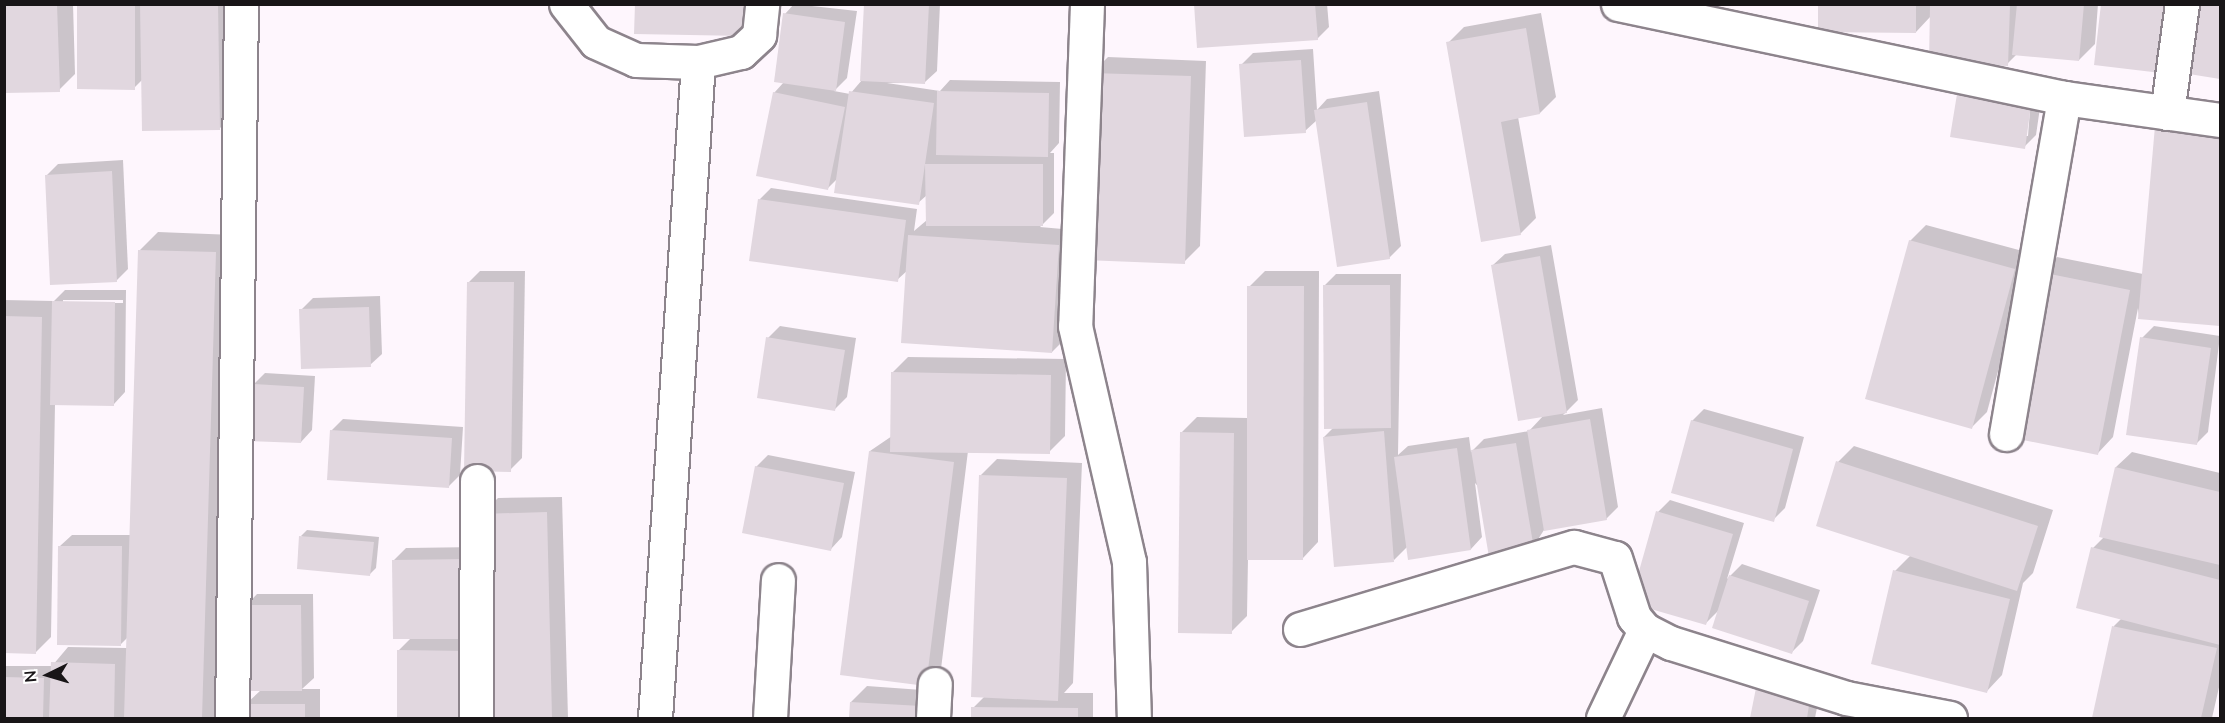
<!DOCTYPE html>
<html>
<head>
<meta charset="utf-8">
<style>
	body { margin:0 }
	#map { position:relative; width:2225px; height:723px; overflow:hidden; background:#fef6fd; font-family:Mulish,sans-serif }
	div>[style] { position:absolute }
	.shadow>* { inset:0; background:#0003 }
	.building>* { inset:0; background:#e1d7df }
	.roads { filter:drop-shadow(2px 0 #8d848c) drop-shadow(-2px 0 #8d848c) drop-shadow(0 2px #8d848c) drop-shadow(0 -2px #8d848c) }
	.minor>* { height:33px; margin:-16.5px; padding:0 16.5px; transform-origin:16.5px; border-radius:16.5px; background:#fff }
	span { translate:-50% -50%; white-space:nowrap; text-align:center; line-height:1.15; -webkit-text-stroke:4.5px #fff; paint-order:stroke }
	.frame { position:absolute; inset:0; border:6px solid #181517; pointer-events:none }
	.north { position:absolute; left:18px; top:645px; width:60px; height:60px; -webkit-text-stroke:4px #fff; paint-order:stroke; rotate:265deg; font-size:16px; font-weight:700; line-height:24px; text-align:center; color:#181517 }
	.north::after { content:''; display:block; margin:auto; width:21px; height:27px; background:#181517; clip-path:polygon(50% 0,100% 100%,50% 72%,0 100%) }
</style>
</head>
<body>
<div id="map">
	<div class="shadow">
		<i style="clip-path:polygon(4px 4px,73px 4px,75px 74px,59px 90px)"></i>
		<i style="clip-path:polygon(78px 4px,234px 4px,236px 113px,220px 128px,142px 80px,134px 88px)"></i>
		<i style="clip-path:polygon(794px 4px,857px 11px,847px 78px,834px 91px,850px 94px,862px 80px,865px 4px,940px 4px,937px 71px,925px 82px,887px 83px,940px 91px,950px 80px,1060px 82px,1059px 143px,1050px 153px,1054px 153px,1054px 213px,1040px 227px,1074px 230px,1068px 336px,1052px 352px,908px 270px,897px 280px,759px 200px,771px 188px,917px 209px,914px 231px,927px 220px,927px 195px,918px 203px,838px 178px,828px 188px,774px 93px,784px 82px,785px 14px)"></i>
		<i style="clip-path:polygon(1196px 4px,1327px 4px,1329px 27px,1317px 39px)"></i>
		<i style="clip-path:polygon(1819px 4px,2098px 4px,2095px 44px,2079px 60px,2017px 54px,2007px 64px,1931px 16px,1916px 32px)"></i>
		<i style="clip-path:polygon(2201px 4px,2220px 4px,2220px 78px,2190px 73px)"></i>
		<i style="clip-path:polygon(1541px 13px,1556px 97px,1540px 113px,1518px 117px,1536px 218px,1520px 234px,1448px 43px,1464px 27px)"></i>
		<i style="clip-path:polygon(1313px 49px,1317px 110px,1327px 99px,1379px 91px,1401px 246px,1389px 258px,1317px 120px,1305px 131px,1241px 65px,1253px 53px)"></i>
		<i style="clip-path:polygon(1108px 57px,1206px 61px,1200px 246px,1184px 262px,1092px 73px)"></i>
		<i style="clip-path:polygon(evenodd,1970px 83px,2042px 94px,2036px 135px,2024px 147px,1958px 94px,1970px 83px,2031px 97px,2028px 136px,2025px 136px,2031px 97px)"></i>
		<i style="clip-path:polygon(2220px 116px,2220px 325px,2139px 317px,2138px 308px,2113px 437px,2098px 453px,2042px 272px,2057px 257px,2143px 274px)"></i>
		<i style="clip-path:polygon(123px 160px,128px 269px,116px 281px,46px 176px,58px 164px)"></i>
		<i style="clip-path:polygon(1926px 225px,2030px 253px,1987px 412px,1972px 427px,1910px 241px)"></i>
		<i style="clip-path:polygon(158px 232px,234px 235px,219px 718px,4px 718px,4px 666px,52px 666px,68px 647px,127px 648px,128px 637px,121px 644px,60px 546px,72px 535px,131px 535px,140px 250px)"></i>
		<i style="clip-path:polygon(1551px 245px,1578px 400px,1563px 415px,1602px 408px,1618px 507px,1606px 519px,1544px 530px,1533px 547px,1475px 483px,1482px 537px,1471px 549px,1408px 546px,1394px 560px,1324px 437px,1334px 427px,1324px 286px,1336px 274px,1401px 274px,1398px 455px,1408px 446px,1469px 437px,1471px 452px,1484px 439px,1529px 431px,1544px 415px,1493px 265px,1505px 254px)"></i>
		<i style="clip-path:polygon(480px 271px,525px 271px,522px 458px,510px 470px,468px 283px)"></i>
		<i style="clip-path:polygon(1265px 271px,1319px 271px,1318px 542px,1303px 558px,1248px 558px,1247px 616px,1231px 632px,1181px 433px,1197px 417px,1248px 418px,1249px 287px)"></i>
		<i style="clip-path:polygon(evenodd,65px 290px,126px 290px,125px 392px,114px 404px,55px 404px,51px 637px,35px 653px,4px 652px,4px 300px,54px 301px,65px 290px,63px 300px,123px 300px,123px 303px,63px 303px,63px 300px)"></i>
		<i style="clip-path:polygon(380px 296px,382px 354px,370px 365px,301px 310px,313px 298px)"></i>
		<i style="clip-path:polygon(780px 326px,856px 338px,847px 397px,835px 409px,768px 338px)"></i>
		<i style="clip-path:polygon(2154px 326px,2220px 336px,2208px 432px,2196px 444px,2142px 338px)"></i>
		<i style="clip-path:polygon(908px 357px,1066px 359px,1065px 436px,1049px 452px,968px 451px,941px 669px,925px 685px,870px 451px,892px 436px,892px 373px)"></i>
		<i style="clip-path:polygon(265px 373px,315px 376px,312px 430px,301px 442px,253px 385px)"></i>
		<i style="clip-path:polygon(1704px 409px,1804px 437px,1785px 508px,1773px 520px,1692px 421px)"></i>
		<i style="clip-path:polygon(343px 419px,463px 427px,460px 475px,448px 487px,331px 431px)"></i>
		<i style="clip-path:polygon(1854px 446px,2053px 510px,2033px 573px,2023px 583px,2002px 675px,1987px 691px,1895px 571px,1911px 555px,1838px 462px)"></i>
		<i style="clip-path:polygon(2132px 452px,2220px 473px,2220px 683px,2212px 718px,2094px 718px,2114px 626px,2122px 618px,2093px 548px,2104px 537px,2116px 467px)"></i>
		<i style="clip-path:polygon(768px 455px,855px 472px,842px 537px,831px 549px,756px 467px)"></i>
		<i style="clip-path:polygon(997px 459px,1082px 463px,1073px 683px,1064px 693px,1093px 693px,1093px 718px,972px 718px,973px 708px,985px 696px,981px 475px)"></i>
		<i style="clip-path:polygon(562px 497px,568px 718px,487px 718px,482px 514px,498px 498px)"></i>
		<i style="clip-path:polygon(1670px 500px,1744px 523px,1727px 579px,1742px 564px,1820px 590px,1803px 641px,1791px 653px,1720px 609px,1706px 623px,1658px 512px)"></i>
		<i style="clip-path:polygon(307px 530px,379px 537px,376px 568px,370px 574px,301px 536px)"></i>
		<i style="clip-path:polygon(478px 547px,480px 718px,398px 718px,399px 650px,411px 638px,394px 560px,406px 548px)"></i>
		<i style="clip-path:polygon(257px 594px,313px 594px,314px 678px,302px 689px,320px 689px,320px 718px,246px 718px,246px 704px,261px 690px,246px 606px)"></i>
		<i style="clip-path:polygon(1769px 677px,1821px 687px,1815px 718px,1752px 718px,1758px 689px)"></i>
		<i style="clip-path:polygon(867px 686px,936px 691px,934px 718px,850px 718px,851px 702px)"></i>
	</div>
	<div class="building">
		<i style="clip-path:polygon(4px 4px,57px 4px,60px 92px,4px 93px)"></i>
		<i style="clip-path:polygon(77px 4px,135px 4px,135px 90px,77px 89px)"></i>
		<i style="clip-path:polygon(140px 4px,218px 4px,220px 130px,142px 131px)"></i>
		<i style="clip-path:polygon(635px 4px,746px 4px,745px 36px,634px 34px)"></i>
		<i style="clip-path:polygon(864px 4px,929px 4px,925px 84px,860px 81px)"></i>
		<i style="clip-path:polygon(1194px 4px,1315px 4px,1318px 40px,1197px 48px)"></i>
		<i style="clip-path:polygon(1818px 4px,1916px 4px,1916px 33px,1818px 32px)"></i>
		<i style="clip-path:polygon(2017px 4px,2084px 4px,2079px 61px,2012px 55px)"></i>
		<i style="clip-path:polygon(2101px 4px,2169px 4px,2161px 73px,2094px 65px)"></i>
		<i style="clip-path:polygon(1930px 5px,2010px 5px,2008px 66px,1929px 63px)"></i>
		<i style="clip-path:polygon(2199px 5px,2220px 5px,2220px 79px,2189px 74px)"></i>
		<i style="clip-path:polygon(783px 13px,845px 22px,836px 91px,774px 82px)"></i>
		<i style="clip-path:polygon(1526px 28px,1540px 114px,1501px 122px,1521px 235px,1481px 242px,1446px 42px)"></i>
		<i style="clip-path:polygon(1301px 60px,1306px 133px,1244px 137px,1239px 64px)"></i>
		<i style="clip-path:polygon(1091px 73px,1191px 76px,1185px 264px,1084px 260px)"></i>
		<i style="clip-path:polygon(849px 91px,934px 103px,919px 205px,834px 193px)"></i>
		<i style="clip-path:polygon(937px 91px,1049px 93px,1048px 157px,936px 155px)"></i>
		<i style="clip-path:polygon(773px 92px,845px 107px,828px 190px,756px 176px)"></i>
		<i style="clip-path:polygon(1957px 94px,2031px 105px,2025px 149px,1950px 137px)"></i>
		<i style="clip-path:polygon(1367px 102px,1390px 259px,1337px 267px,1314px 110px)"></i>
		<i style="clip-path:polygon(2155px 126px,2220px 133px,2220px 326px,2138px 319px)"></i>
		<i style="clip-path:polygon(925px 164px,1043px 164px,1043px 226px,926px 226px)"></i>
		<i style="clip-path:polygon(112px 171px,117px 282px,50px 285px,45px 175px)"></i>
		<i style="clip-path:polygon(758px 199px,906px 220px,898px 282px,749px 261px)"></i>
		<i style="clip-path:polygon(908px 235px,1059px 245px,1052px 353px,901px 343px)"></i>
		<i style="clip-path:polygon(1909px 240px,2015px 269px,1972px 429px,1865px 399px)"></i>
		<i style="clip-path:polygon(138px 250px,216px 252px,202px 718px,124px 718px)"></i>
		<i style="clip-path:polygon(1540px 256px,1567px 413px,1518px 421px,1491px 265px)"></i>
		<i style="clip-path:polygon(2040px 272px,2130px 290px,2098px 455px,2008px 437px)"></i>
		<i style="clip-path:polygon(467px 282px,514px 282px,511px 472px,464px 471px)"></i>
		<i style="clip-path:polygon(1323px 285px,1390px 285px,1391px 428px,1324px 429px)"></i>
		<i style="clip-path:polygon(1247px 286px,1304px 286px,1303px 560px,1247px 560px)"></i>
		<i style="clip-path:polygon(52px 301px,115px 302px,114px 406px,50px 405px)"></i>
		<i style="clip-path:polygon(369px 307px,371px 367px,301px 369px,299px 309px)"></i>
		<i style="clip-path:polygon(4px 316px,42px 317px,36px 654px,4px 653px)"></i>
		<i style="clip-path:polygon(766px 337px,845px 350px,835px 411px,757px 398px)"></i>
		<i style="clip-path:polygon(2140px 337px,2211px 348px,2197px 445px,2126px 435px)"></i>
		<i style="clip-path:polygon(891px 372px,1051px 375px,1050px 454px,890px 452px)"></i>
		<i style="clip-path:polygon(252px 384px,304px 387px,301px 443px,249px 441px)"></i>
		<i style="clip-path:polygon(1590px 419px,1607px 520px,1544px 531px,1527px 430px)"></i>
		<i style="clip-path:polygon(1691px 420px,1793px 449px,1774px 522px,1671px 493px)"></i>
		<i style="clip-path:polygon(330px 430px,452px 438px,449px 488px,327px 480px)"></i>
		<i style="clip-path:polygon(1384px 431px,1394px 562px,1334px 567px,1323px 437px)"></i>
		<i style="clip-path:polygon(1180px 432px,1234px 433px,1232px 634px,1178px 633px)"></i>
		<i style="clip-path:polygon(1516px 443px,1534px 549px,1489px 557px,1471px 450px)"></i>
		<i style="clip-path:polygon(1457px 448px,1471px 550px,1408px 560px,1394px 457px)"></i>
		<i style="clip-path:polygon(869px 451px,954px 462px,926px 686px,840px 675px)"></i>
		<i style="clip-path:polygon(1836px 461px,2038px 526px,2017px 591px,1816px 526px)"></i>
		<i style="clip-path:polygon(755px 466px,844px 483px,831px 551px,742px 533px)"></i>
		<i style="clip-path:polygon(2115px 467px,2220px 492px,2220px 565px,2099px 537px)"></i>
		<i style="clip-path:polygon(979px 475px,1067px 478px,1058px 701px,971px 697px)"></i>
		<i style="clip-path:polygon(1656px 511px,1733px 534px,1706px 625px,1630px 603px)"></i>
		<i style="clip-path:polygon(547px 512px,552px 718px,486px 718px,480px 514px)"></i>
		<i style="clip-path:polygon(299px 536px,374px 542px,370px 576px,297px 569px)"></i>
		<i style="clip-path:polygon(58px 546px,122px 546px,121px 646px,57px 645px)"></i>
		<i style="clip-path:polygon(2091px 547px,2220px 580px,2220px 645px,2076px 608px)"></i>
		<i style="clip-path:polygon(467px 559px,467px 639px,393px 639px,392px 560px)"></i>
		<i style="clip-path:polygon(1893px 570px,2010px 599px,1987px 693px,1871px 664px)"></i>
		<i style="clip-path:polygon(1729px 575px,1809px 601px,1792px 654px,1712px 628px)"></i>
		<i style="clip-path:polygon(244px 605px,301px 605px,302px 691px,245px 691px)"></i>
		<i style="clip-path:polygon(2112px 626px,2217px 648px,2201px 718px,2092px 718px)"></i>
		<i style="clip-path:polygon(397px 650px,469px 651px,469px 718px,397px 718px)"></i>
		<i style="clip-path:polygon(51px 662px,115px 664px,114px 718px,49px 718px)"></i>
		<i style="clip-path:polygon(4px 677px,44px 678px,43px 718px,4px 718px)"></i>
		<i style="clip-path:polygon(1756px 688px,1810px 699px,1807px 718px,1750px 718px)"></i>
		<i style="clip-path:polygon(850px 702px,921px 706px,920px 718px,849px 718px)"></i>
		<i style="clip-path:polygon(244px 704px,305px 704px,305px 718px,245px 718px)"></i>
		<i style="clip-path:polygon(971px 707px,1078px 708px,1078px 718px,971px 718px)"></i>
	</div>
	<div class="roads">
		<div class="minor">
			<i style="left:566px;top:4px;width:48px;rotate:51.7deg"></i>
			<i style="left:596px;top:42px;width:44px;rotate:24.2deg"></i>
			<i style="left:636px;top:60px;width:62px;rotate:1.8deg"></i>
			<i style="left:698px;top:62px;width:44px;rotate:-13.1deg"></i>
			<i style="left:741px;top:52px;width:25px;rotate:-43deg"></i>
			<i style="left:759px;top:35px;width:31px;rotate:-84deg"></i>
			<i style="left:1087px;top:4px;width:322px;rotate:92.1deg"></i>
			<i style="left:1075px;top:326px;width:242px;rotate:77.1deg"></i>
			<i style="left:1129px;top:562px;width:156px;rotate:88.2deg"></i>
			<i style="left:1618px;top:4px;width:456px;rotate:11.9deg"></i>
			<i style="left:2064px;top:98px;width:158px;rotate:8deg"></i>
			<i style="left:2167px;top:113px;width:110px;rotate:-82.2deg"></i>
			<i style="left:2006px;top:434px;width:341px;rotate:-80.2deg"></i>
			<i style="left:1300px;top:629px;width:286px;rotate:-16.7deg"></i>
			<i style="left:1574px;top:547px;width:42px;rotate:15deg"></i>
			<i style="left:1615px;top:558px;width:62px;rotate:72.1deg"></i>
			<i style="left:1634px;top:617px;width:17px;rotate:50deg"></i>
			<i style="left:1645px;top:630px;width:29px;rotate:27deg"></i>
			<i style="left:1671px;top:643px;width:183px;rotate:17.4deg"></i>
			<i style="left:1846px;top:698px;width:106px;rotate:10.9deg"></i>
			<i style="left:232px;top:718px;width:714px;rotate:-89.28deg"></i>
			<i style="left:476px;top:718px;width:237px;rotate:-89.8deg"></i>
			<i style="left:655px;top:718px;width:657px;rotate:-86.25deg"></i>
			<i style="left:770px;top:718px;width:138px;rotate:-86.7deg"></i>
			<i style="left:933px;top:718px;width:34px;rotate:-87deg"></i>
			<i style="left:1603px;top:718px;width:98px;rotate:-64.5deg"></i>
		</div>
	</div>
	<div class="frame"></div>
	<div class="north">N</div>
</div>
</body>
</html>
